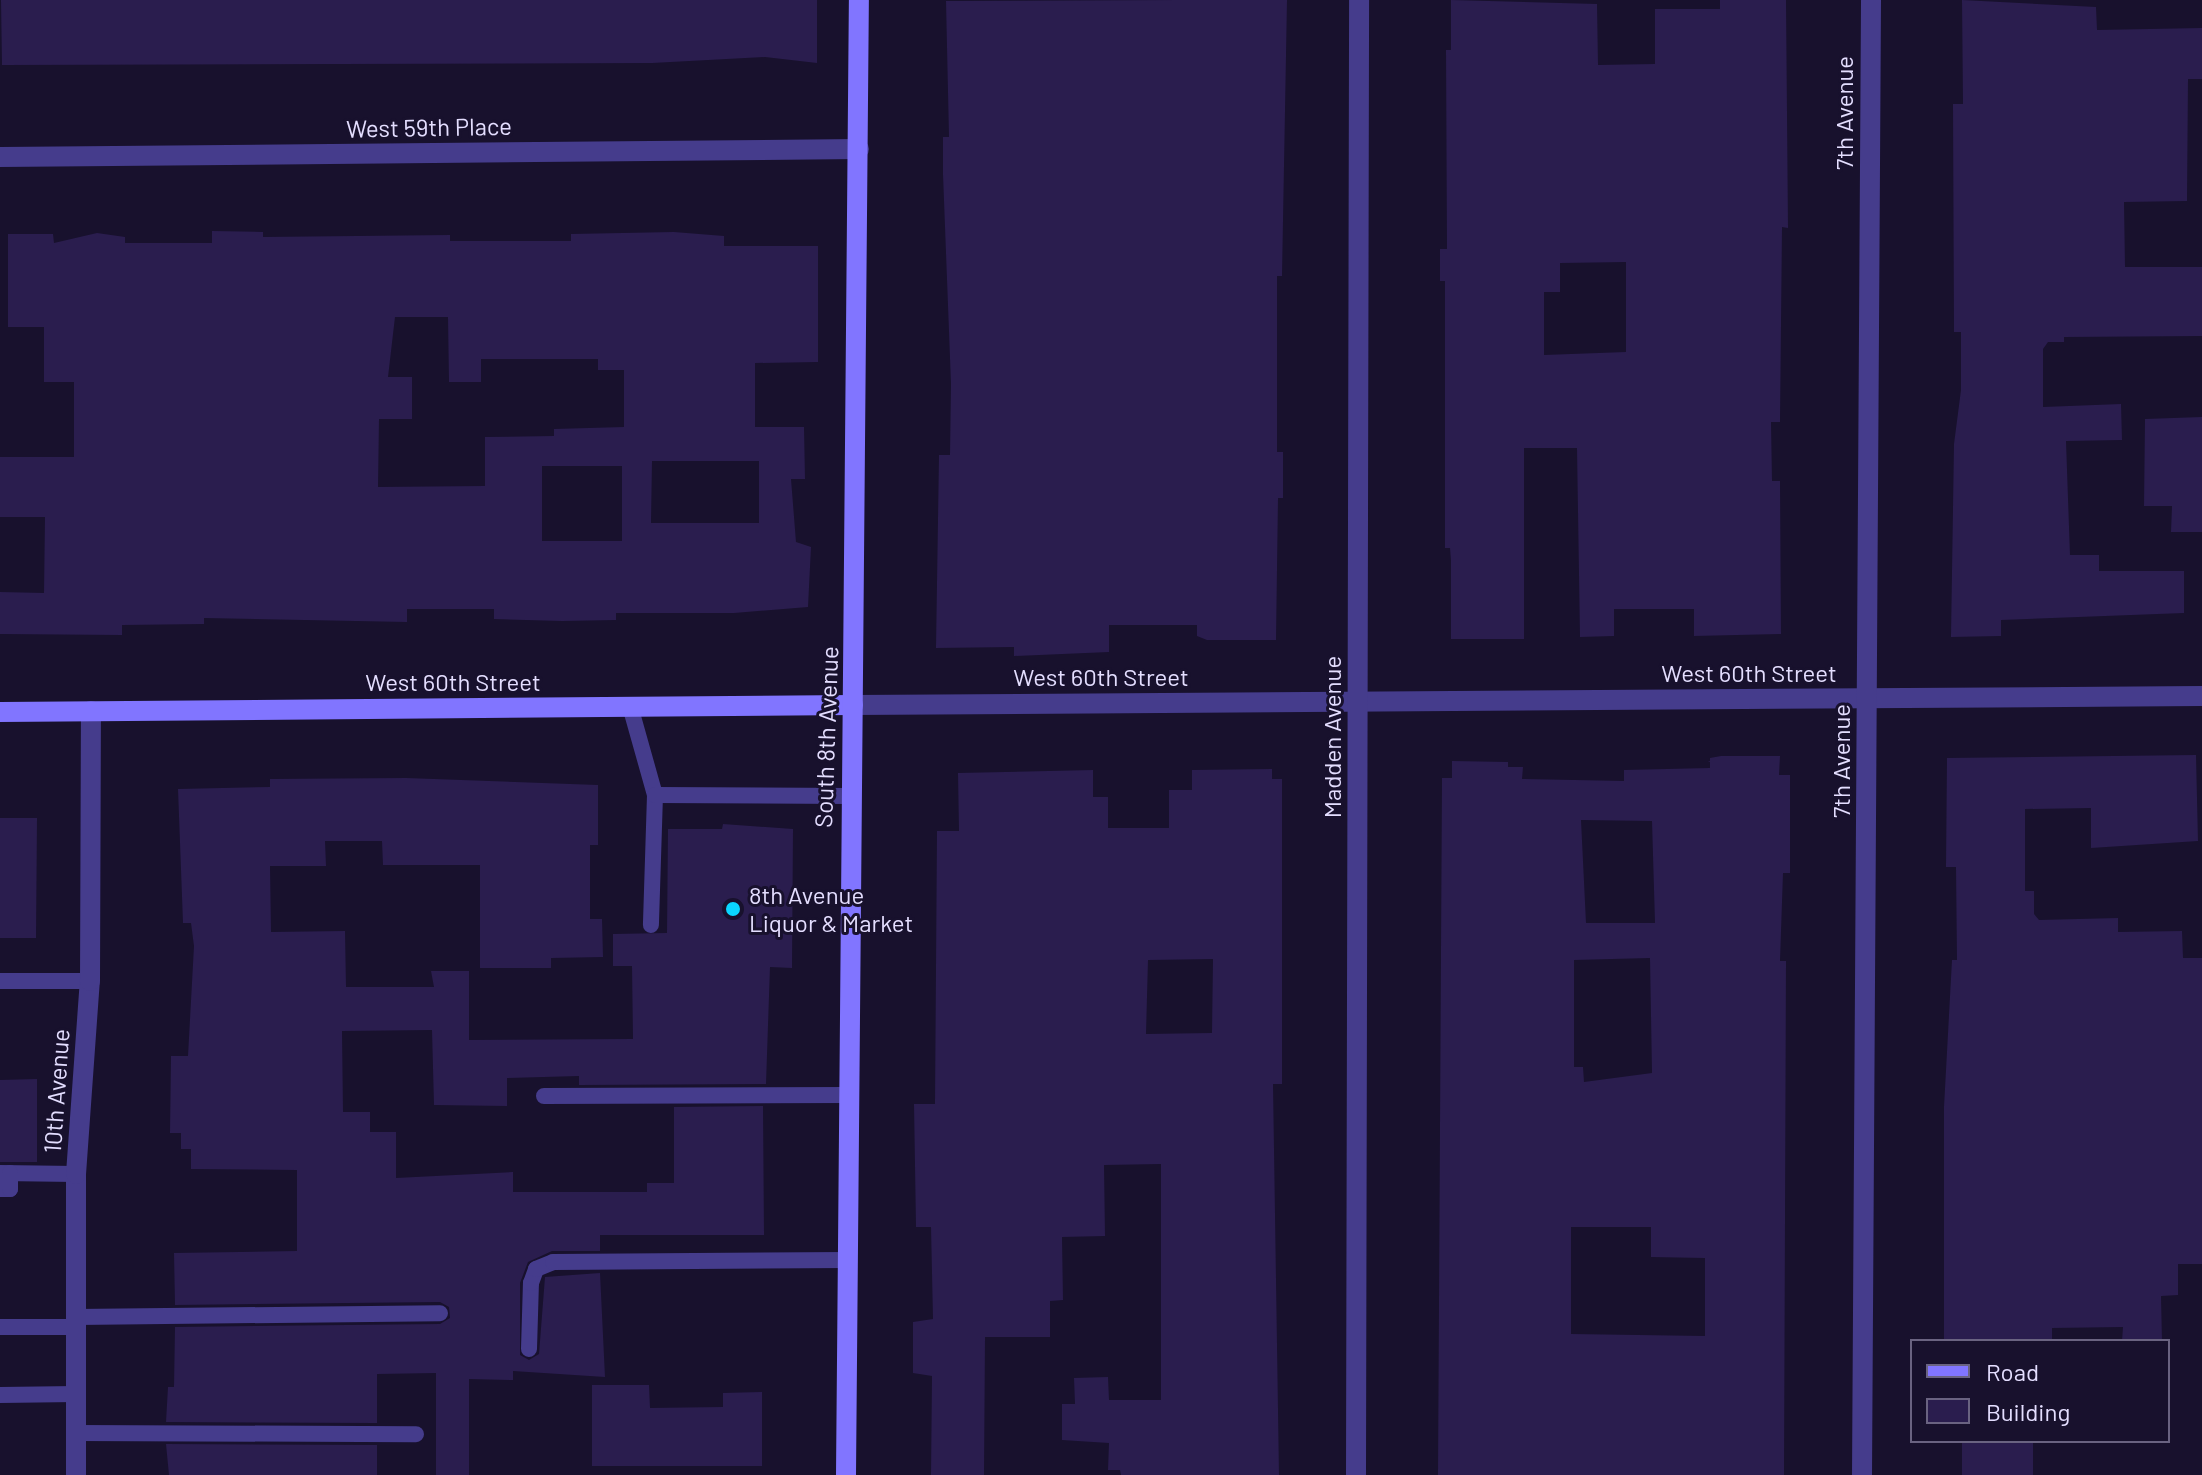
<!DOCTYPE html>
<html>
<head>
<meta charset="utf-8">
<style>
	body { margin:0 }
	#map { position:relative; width:2202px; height:1475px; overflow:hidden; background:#18112d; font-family:Barlow,sans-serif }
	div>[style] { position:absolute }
	.building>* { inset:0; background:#2a1d4e }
	.lane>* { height:16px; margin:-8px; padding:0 8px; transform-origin:8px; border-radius:8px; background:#453c8c }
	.street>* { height:20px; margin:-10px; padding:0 10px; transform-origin:10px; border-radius:10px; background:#453c8c }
	.secondary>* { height:20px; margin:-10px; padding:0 10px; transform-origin:10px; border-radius:10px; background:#8175ff }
	.dots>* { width:22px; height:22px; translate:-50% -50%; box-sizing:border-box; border:4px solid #18112d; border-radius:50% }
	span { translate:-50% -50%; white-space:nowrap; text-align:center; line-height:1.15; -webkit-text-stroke:6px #18112d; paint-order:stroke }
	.street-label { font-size:24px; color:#e4deff }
	.poi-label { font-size:24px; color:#e4deff }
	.left { translate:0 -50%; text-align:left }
	.legend { position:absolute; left:1910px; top:1339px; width:260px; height:104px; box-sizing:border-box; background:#18112d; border:2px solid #6a6381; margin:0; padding:10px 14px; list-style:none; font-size:24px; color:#e4deff }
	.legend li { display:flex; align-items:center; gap:16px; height:40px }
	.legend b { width:40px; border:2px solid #6a6381 }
</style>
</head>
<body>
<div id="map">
	<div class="building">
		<i style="clip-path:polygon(1px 0,817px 0,817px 63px,765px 57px,652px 63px,2px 65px)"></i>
		<i style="clip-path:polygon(1180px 0,1287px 0,1282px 276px,1277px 276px,1277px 452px,1283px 452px,1283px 498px,1278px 498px,1276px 640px,1207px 640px,1197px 636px,1197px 625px,1109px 625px,1109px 652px,1014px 656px,1014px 647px,936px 648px,939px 455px,950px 455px,951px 384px,943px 174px,943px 137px,949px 137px,946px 1px)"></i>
		<i style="clip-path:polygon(evenodd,1451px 0,1597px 4px,1598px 65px,1655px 64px,1655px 9px,1720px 9px,1720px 0,1786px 0,1788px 228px,1782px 227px,1780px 422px,1771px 422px,1772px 481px,1780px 481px,1781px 634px,1694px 636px,1694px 609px,1614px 609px,1614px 636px,1580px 637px,1577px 448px,1524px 448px,1524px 639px,1451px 639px,1451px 561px,1450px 548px,1445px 548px,1445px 281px,1440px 281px,1440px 249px,1447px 249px,1446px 50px,1451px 50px,1451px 0,1626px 262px,1626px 352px,1544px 355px,1544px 292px,1560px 292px,1560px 263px,1626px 262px)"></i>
		<i style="clip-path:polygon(1962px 0,2096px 7px,2097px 30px,2202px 28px,2202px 79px,2188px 79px,2187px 201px,2124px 202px,2125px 267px,2202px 267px,2202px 336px,2064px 337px,2064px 342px,2048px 342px,2043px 349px,2043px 407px,2121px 404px,2122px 440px,2066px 441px,2070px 555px,2099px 555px,2099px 571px,2184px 571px,2184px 613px,2001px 620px,2001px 636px,1951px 637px,1954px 444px,1961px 390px,1961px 332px,1954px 332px,1953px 104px,1963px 104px)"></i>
		<i style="clip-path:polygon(evenodd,212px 231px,263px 232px,263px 237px,450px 235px,450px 241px,571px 241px,571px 234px,674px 232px,724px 236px,724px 246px,818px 246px,818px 362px,755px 363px,755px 427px,804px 427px,805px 479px,791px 479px,796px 542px,811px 547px,808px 607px,734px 613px,616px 613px,616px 620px,562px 621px,494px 619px,494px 609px,407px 609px,407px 622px,204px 618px,204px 624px,122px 625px,122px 635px,0 634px,0 592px,44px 593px,45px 517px,0 517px,0 457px,74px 457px,74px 382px,44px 382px,44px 327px,8px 327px,8px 234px,53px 234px,54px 243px,97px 233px,125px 237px,125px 243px,212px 243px,212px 231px,395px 317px,448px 317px,449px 382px,481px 382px,481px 359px,598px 359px,598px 370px,624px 370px,624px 427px,554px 429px,554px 436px,485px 437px,485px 486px,378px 487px,379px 419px,412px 419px,412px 377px,388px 377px,395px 317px,212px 231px,652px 461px,759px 461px,759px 523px,651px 523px,652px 461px,212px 231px,542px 466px,622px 466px,622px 541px,542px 541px,542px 466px)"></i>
		<i style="clip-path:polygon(2202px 417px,2202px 532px,2171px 532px,2172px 506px,2144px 506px,2145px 419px)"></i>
		<i style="clip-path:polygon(2196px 755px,2198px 841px,2091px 848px,2091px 808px,2025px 809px,2025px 891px,2034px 891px,2034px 914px,2039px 920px,2118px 918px,2118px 932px,2182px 931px,2183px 958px,2202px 958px,2202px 1264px,2178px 1264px,2178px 1295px,2161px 1296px,2162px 1341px,2122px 1341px,2123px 1327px,2052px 1328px,2052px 1341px,1944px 1341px,1944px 1107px,1952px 960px,1957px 960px,1956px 867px,1946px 867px,1947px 758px)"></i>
		<i style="clip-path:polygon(evenodd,1721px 756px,1780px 756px,1779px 775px,1790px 775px,1790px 873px,1783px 873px,1780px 961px,1786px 961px,1784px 1475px,1438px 1475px,1442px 778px,1452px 778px,1452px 761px,1508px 762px,1508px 767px,1523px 767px,1522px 779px,1624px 781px,1624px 770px,1710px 768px,1710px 758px,1721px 756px,1581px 820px,1652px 821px,1655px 923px,1586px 923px,1581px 820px,1721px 756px,1650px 958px,1652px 1073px,1584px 1082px,1583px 1067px,1574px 1067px,1574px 960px,1650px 958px,1721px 756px,1571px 1227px,1651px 1227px,1651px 1257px,1705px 1258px,1705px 1336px,1571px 1334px,1571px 1227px)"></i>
		<i style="clip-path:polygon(evenodd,1272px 769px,1272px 779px,1282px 779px,1282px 1084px,1273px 1084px,1279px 1475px,1121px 1475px,1120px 1470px,1108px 1470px,1109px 1443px,1062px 1440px,1062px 1404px,1075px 1404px,1074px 1378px,1108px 1377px,1109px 1400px,1161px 1400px,1161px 1164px,1104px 1165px,1105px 1236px,1062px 1237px,1063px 1300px,1050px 1301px,1050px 1337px,985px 1337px,984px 1475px,931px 1475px,932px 1376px,913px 1373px,913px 1322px,933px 1319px,931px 1227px,916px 1227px,914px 1104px,935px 1104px,937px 831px,959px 831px,958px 773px,1093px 770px,1093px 797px,1108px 797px,1108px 828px,1169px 828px,1169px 790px,1192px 790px,1192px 770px,1272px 769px,1213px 959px,1212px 1033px,1146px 1034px,1148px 960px,1213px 959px)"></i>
		<i style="clip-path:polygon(406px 778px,598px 785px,598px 845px,590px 845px,590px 919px,602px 919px,603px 957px,551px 958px,551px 968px,480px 968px,480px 865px,383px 865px,382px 841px,325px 841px,326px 866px,270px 866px,271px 932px,345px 931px,346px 987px,434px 987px,431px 971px,469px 971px,469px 1040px,633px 1039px,632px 966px,613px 966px,613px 934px,667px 933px,668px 829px,722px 829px,723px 824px,793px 829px,792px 968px,770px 967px,766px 1084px,579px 1085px,579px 1076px,507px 1078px,507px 1106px,434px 1105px,432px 1030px,342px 1031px,343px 1112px,370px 1112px,370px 1132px,396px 1132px,396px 1178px,513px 1172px,513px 1192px,647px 1192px,647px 1183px,674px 1183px,674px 1107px,763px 1106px,764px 1235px,600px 1235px,600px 1251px,552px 1251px,528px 1262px,520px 1283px,520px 1355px,529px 1360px,539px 1354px,545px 1277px,600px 1273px,605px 1377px,513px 1371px,513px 1380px,469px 1379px,469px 1475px,436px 1475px,436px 1373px,377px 1374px,377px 1423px,166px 1422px,168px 1387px,174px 1387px,175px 1327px,440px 1324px,450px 1318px,449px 1307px,440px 1302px,175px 1305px,174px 1253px,297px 1251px,297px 1170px,191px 1169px,191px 1149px,181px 1149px,181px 1133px,170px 1133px,171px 1056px,188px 1056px,194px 946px,191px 923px,183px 923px,178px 789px,270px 787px,270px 779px)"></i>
		<i style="clip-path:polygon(0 818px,37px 818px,36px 938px,0 938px)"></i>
		<i style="clip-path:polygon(37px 1079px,37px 1162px,0 1162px,0 1080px)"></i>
		<i style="clip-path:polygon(592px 1385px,649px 1385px,650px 1408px,723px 1407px,723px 1393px,762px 1392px,762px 1466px,592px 1466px)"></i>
		<i style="clip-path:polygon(1962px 1442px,2033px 1443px,2033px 1475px,1962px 1475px)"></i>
		<i style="clip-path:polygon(166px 1444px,377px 1445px,377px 1475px,169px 1475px)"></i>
	</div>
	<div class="lane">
		<i style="left:630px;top:706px;width:92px;rotate:74.3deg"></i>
		<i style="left:655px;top:795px;width:130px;rotate:91.8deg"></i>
		<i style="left:655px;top:795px;width:195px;rotate:0.3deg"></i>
		<i style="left:0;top:981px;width:90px"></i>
		<i style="left:544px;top:1096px;width:305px;rotate:-0.2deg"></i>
		<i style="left:0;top:1173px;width:76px;rotate:0.8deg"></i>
		<i style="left:0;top:1189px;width:10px"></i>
		<i style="left:10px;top:1189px;width:16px;rotate:-90deg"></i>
		<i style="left:76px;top:1317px;width:364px;rotate:-0.6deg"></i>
		<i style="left:0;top:1327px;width:76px"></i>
		<i style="left:529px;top:1349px;width:66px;rotate:-88.3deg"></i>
		<i style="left:531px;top:1283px;width:15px;rotate:-70deg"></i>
		<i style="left:536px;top:1269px;width:18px;rotate:-22deg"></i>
		<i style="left:553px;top:1262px;width:294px;rotate:-0.4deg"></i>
		<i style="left:0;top:1395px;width:76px;rotate:-0.8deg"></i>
		<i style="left:76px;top:1433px;width:340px;rotate:0.2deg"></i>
	</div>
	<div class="street">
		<i style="left:0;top:157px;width:859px;rotate:-0.53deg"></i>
		<i style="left:853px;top:705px;width:1349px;rotate:-0.38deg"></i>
		<i style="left:76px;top:1475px;width:301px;rotate:-90deg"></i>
		<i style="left:76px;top:1174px;width:194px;rotate:-85.9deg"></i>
		<i style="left:90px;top:981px;width:270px;rotate:-89.8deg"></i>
		<i style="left:1356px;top:1475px;width:1475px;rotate:-89.88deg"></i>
		<i style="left:1862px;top:1475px;width:1475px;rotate:-89.65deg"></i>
	</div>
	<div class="secondary">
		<i style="left:0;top:712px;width:853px;rotate:-0.47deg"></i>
		<i style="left:846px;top:1475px;width:1475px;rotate:-89.5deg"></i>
	</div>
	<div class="dots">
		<i style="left:733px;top:909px;background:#0ad6ff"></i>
	</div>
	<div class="street-label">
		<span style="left:1844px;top:113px;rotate:-90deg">7th Avenue</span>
		<span style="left:429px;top:127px;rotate:-1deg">West 59th Place</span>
		<span style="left:1749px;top:673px">West 60th Street</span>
		<span style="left:1101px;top:677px">West 60th Street</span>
		<span style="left:453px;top:682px">West 60th Street</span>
		<span style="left:826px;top:737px;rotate:-88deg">South 8th Avenue</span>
		<span style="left:1332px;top:737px;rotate:-90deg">Madden Avenue</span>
		<span style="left:1841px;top:761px;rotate:-90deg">7th Avenue</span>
		<span style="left:56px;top:1091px;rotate:-86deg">10th Avenue</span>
	</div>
	<div class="poi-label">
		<span class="left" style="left:749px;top:909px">8th Avenue<br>Liquor &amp; Market</span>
	</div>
	<ul class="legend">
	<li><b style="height:10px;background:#8175ff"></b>Road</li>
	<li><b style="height:22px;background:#2a1d4e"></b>Building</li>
	</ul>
</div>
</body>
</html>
